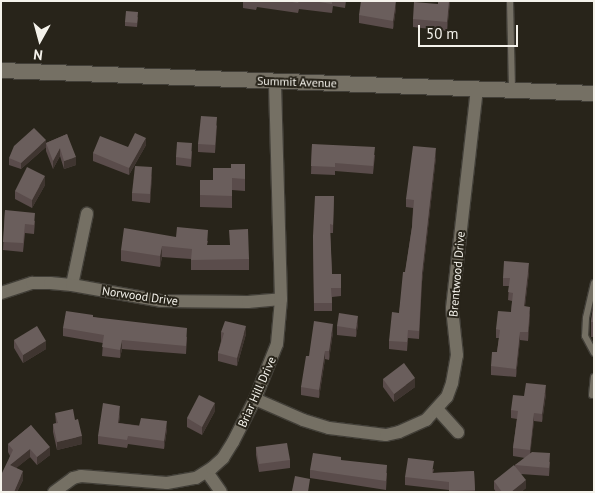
<!DOCTYPE html>
<html>
<head>
<meta charset="utf-8">
<style>
	body { margin:0 }
	#map { position:relative; width:595px; height:493px; overflow:hidden; background:#28241a; font-family:"PT Sans",sans-serif }
	div>[style] { position:absolute }
	.roads { filter:drop-shadow(1px 0 #423f38) drop-shadow(-1px 0 #423f38) drop-shadow(0 1px #423f38) drop-shadow(0 -1px #423f38) }
	.service>* { height:6px; margin:-3px; padding:0 3px; transform-origin:3px; border-radius:3px; background:#757064 }
	.minor>* { height:12px; margin:-6px; padding:0 6px; transform-origin:6px; border-radius:6px; background:#757064 }
	.secondary>* { height:15px; margin:-7.5px; padding:0 7.5px; transform-origin:7.5px; border-radius:7.5px; background:#757064 }
	.wall>* { inset:0; background:#5a4c4b }
	.shaded-wall>* { inset:0; background:#3f3530 }
	.building>* { inset:0; background:#6a5e5c }
	span { translate:-50% -50%; white-space:nowrap; text-align:center; line-height:1.15; -webkit-text-stroke:4px #28241a; paint-order:stroke }
	.street-label { font-size:12px; color:#f4f2eb }
	.frame { position:absolute; inset:0; border:2px solid #f4f2eb; pointer-events:none }
	.north { position:absolute; left:15px; top:15px; width:50px; height:50px; -webkit-text-stroke:4px #28241a; paint-order:stroke; rotate:187deg; font-size:14px; font-weight:700; line-height:20px; text-align:center; color:#f4f2eb }
	.north::after { content:''; display:block; margin:auto; width:18px; height:22px; background:#f4f2eb; clip-path:polygon(50% 0,100% 100%,50% 72%,0 100%) }
	.scale { position:absolute; left:418px; top:25px; width:100px; height:22px; box-sizing:border-box; border:2px solid #f4f2eb; border-top:0; padding-left:6px; font-size:15px; line-height:18px; white-space:nowrap; color:#f4f2eb; -webkit-text-stroke:4px #28241a; paint-order:stroke }
</style>
</head>
<body>
<div id="map">
	<div class="roads">
		<div class="service">
			<i style="left:510px;top:1px;width:88px;rotate:88.7deg"></i>
			<i style="left:594px;top:283px;width:36px;rotate:103deg"></i>
			<i style="left:586px;top:318px;width:18px;rotate:93deg"></i>
			<i style="left:585px;top:336px;width:19px;rotate:62deg"></i>
			<i style="left:592px;top:395px;width:18px;rotate:-84deg"></i>
		</div>
		<div class="minor">
			<i style="left:72px;top:285px;width:73px;rotate:-78.1deg"></i>
			<i style="left:1px;top:293px;width:33px;rotate:-18deg"></i>
			<i style="left:32px;top:283px;width:18px"></i>
			<i style="left:50px;top:283px;width:22px;rotate:5deg"></i>
			<i style="left:72px;top:285px;width:90px;rotate:10.2deg"></i>
			<i style="left:161px;top:301px;width:87px;rotate:0.7deg"></i>
			<i style="left:248px;top:302px;width:33px;rotate:-5deg"></i>
			<i style="left:255px;top:399px;width:52px;rotate:23.6deg"></i>
			<i style="left:303px;top:420px;width:27px;rotate:17deg"></i>
			<i style="left:329px;top:428px;width:57px;rotate:7deg"></i>
			<i style="left:386px;top:435px;width:13px;rotate:-13deg"></i>
			<i style="left:399px;top:432px;width:30px;rotate:-24deg"></i>
			<i style="left:426px;top:420px;width:31px;rotate:-48deg"></i>
			<i style="left:447px;top:397px;width:15px;rotate:-70deg"></i>
			<i style="left:452px;top:383px;width:28px;rotate:-80deg"></i>
			<i style="left:457px;top:355px;width:47px;rotate:-96.1deg"></i>
			<i style="left:452px;top:308px;width:221px;rotate:-83.5deg"></i>
			<i style="left:438px;top:410px;width:30px;rotate:48deg"></i>
			<i style="left:207px;top:472px;width:24px;rotate:55deg"></i>
			<i style="left:54px;top:492px;width:24px;rotate:-36deg"></i>
			<i style="left:73px;top:478px;width:8px;rotate:-14deg"></i>
			<i style="left:81px;top:476px;width:86px;rotate:4.7deg"></i>
			<i style="left:167px;top:483px;width:29px;rotate:-10deg"></i>
			<i style="left:196px;top:478px;width:19px;rotate:-32deg"></i>
			<i style="left:212px;top:468px;width:15px;rotate:-42deg"></i>
			<i style="left:223px;top:458px;width:19px;rotate:-58deg"></i>
			<i style="left:233px;top:442px;width:48px;rotate:-62.9deg"></i>
			<i style="left:255px;top:399px;width:59px;rotate:-68.2deg"></i>
			<i style="left:277px;top:344px;width:45px;rotate:-84.9deg"></i>
			<i style="left:281px;top:299px;width:218px;rotate:-91.6deg"></i>
		</div>
		<div class="secondary">
			<i style="left:1px;top:70px;width:593px;rotate:2.22deg"></i>
		</div>
	</div>
	<div class="wall">
		<i style="clip-path:polygon(237px 1px,346px 1px,345px 8px,333px 6px,332px 13px,299px 9px,298px 13px,257px 7px,256px 10px,243px 8px,243px 2px)"></i>
		<i style="clip-path:polygon(450px 1px,447px 31px,413px 27px,413px 19px,438px 4px)"></i>
		<i style="clip-path:polygon(396px 8px,393px 29px,359px 23px,359px 15px)"></i>
		<i style="clip-path:polygon(138px 17px,137px 27px,125px 26px,125px 22px)"></i>
		<i style="clip-path:polygon(217px 125px,215px 153px,198px 152px,198px 144px)"></i>
		<i style="clip-path:polygon(67px 134px,76px 165px,64px 169px,60px 156px,53px 169px,46px 151px,46px 147px,21px 169px,9px 165px,9px 158px,46px 143px)"></i>
		<i style="clip-path:polygon(312px 144px,375px 155px,373px 174px,335px 171px,335px 175px,311px 174px)"></i>
		<i style="clip-path:polygon(146px 145px,129px 175px,93px 161px,93px 153px,128px 147px)"></i>
		<i style="clip-path:polygon(192px 151px,191px 167px,176px 165px,176px 157px)"></i>
		<i style="clip-path:polygon(436px 157px,422px 282px,419px 339px,408px 338px,407px 351px,389px 349px,389px 341px,399px 313px,412px 227px,413px 208px,406px 207px,406px 199px)"></i>
		<i style="clip-path:polygon(245px 164px,245px 191px,232px 190px,232px 208px,200px 207px,200px 180px,213px 180px,231px 168px)"></i>
		<i style="clip-path:polygon(152px 176px,150px 203px,132px 201px,132px 193px)"></i>
		<i style="clip-path:polygon(45px 185px,32px 208px,15px 199px,15px 191px)"></i>
		<i style="clip-path:polygon(334px 196px,333px 233px,330px 233px,332px 274px,341px 288px,341px 296px,332px 297px,332px 311px,314px 311px,313px 236px)"></i>
		<i style="clip-path:polygon(5px 210px,35px 221px,34px 234px,25px 233px,23px 252px,3px 250px)"></i>
		<i style="clip-path:polygon(176px 237px,208px 241px,207px 245px,249px 259px,249px 270px,191px 270px,191px 259px,162px 257px,160px 267px,121px 261px,121px 250px)"></i>
		<i style="clip-path:polygon(529px 272px,525px 306px,530px 315px,528px 341px,520px 340px,516px 377px,491px 375px,491px 366px,497px 352px,499px 338px,496px 338px,496px 329px,511px 312px,512px 301px,508px 300px,509px 286px,503px 286px,503px 278px)"></i>
		<i style="clip-path:polygon(594px 306px,594px 337px,591px 337px,591px 322px)"></i>
		<i style="clip-path:polygon(93px 317px,187px 337px,186px 354px,122px 349px,120px 358px,102px 356px,103px 343px,63px 336px,63px 328px)"></i>
		<i style="clip-path:polygon(358px 324px,356px 337px,337px 335px,337px 326px)"></i>
		<i style="clip-path:polygon(221px 332px,246px 334px,237px 366px,218px 361px,218px 353px,221px 341px)"></i>
		<i style="clip-path:polygon(333px 332px,329px 360px,325px 359px,319px 398px,301px 395px,301px 387px)"></i>
		<i style="clip-path:polygon(14px 340px,46px 349px,23px 363px,14px 348px)"></i>
		<i style="clip-path:polygon(383px 379px,415px 387px,394px 402px,383px 387px)"></i>
		<i style="clip-path:polygon(546px 394px,542px 422px,534px 421px,530px 453px,550px 462px,549px 476px,521px 474px,526px 488px,521px 492px,496px 492px,494px 489px,494px 481px,515px 466px,515px 465px,525px 458px,513px 456px,513px 448px,517px 419px,511px 418px,511px 410px,524px 396px)"></i>
		<i style="clip-path:polygon(215px 411px,202px 435px,187px 427px,187px 418px)"></i>
		<i style="clip-path:polygon(55px 413px,82px 444px,57px 450px,53px 432px,53px 424px,56px 423px)"></i>
		<i style="clip-path:polygon(120px 414px,119px 423px,167px 429px,164px 449px,128px 444px,127px 448px,98px 444px,98px 436px)"></i>
		<i style="clip-path:polygon(31px 425px,50px 455px,37px 465px,30px 457px,16px 468px,23px 480px,17px 492px,1px 492px,10px 456px,8px 452px,8px 444px)"></i>
		<i style="clip-path:polygon(256px 447px,290px 460px,290px 468px,259px 472px,256px 455px)"></i>
		<i style="clip-path:polygon(434px 469px,433px 473px,474px 471px,475px 492px,449px 492px,449px 490px,405px 485px,405px 477px)"></i>
		<i style="clip-path:polygon(310px 470px,387px 473px,386px 490px,310px 478px)"></i>
	</div>
	<div class="shaded-wall">
		<i style="clip-path:polygon(396px 1px,396px 8px,393px 29px,393px 21px)"></i>
		<i style="clip-path:polygon(449px 1px,450px 1px,447px 31px,447px 22px)"></i>
		<i style="clip-path:polygon(146px 138px,146px 145px,129px 175px,129px 168px)"></i>
		<i style="clip-path:polygon(46px 140px,46px 147px,21px 169px,21px 163px)"></i>
		<i style="clip-path:polygon(60px 148px,60px 156px,53px 169px,53px 161px)"></i>
		<i style="clip-path:polygon(436px 148px,436px 157px,422px 282px,419px 339px,422px 273px)"></i>
		<i style="clip-path:polygon(76px 157px,76px 165px,64px 169px,64px 161px)"></i>
		<i style="clip-path:polygon(152px 167px,152px 176px,150px 203px,150px 194px)"></i>
		<i style="clip-path:polygon(45px 176px,45px 185px,32px 208px,32px 200px)"></i>
		<i style="clip-path:polygon(162px 246px,162px 257px,160px 267px,160px 256px)"></i>
		<i style="clip-path:polygon(529px 263px,529px 272px,524px 314px,524px 306px)"></i>
		<i style="clip-path:polygon(530px 307px,530px 315px,528px 341px,528px 332px)"></i>
		<i style="clip-path:polygon(358px 316px,358px 324px,356px 337px,356px 329px)"></i>
		<i style="clip-path:polygon(333px 324px,333px 332px,329px 360px,329px 351px)"></i>
		<i style="clip-path:polygon(246px 326px,246px 334px,237px 366px,237px 358px)"></i>
		<i style="clip-path:polygon(520px 332px,520px 340px,516px 377px,516px 369px)"></i>
		<i style="clip-path:polygon(122px 340px,122px 349px,120px 358px,120px 350px)"></i>
		<i style="clip-path:polygon(46px 341px,46px 349px,23px 363px,23px 355px)"></i>
		<i style="clip-path:polygon(325px 351px,325px 359px,319px 398px,319px 390px)"></i>
		<i style="clip-path:polygon(415px 378px,415px 387px,394px 402px,394px 394px)"></i>
		<i style="clip-path:polygon(546px 385px,546px 394px,542px 422px,542px 414px)"></i>
		<i style="clip-path:polygon(215px 403px,215px 411px,202px 435px,202px 427px)"></i>
		<i style="clip-path:polygon(120px 406px,120px 414px,118px 431px,118px 423px)"></i>
		<i style="clip-path:polygon(534px 413px,534px 421px,530px 458px,530px 450px)"></i>
		<i style="clip-path:polygon(167px 421px,167px 429px,164px 449px,164px 441px)"></i>
		<i style="clip-path:polygon(82px 436px,82px 444px,57px 450px,57px 442px)"></i>
		<i style="clip-path:polygon(50px 447px,50px 455px,37px 465px,37px 457px)"></i>
		<i style="clip-path:polygon(30px 449px,30px 457px,10px 473px,10px 465px)"></i>
		<i style="clip-path:polygon(23px 471px,23px 480px,17px 492px,14px 492px)"></i>
		<i style="clip-path:polygon(526px 480px,526px 488px,521px 492px,511px 492px)"></i>
	</div>
	<div class="building">
		<i style="clip-path:polygon(286px 1px,299px 1px,298px 3px)"></i>
		<i style="clip-path:polygon(313px 1px,332px 1px,332px 4px)"></i>
		<i style="clip-path:polygon(361px 1px,396px 1px,393px 21px,359px 15px)"></i>
		<i style="clip-path:polygon(438px 1px,449px 1px,447px 22px,413px 19px,414px 2px,438px 4px)"></i>
		<i style="clip-path:polygon(126px 11px,138px 12px,137px 23px,125px 22px)"></i>
		<i style="clip-path:polygon(201px 116px,217px 117px,215px 145px,198px 144px)"></i>
		<i style="clip-path:polygon(34px 128px,46px 140px,21px 163px,9px 158px,14px 146px)"></i>
		<i style="clip-path:polygon(135px 133px,146px 138px,129px 168px,93px 153px,100px 136px,128px 147px)"></i>
		<i style="clip-path:polygon(67px 134px,76px 157px,64px 161px,60px 148px,53px 161px,46px 143px)"></i>
		<i style="clip-path:polygon(177px 142px,192px 143px,191px 159px,176px 157px)"></i>
		<i style="clip-path:polygon(312px 144px,375px 147px,373px 166px,335px 163px,335px 167px,311px 166px)"></i>
		<i style="clip-path:polygon(413px 146px,436px 148px,422px 273px,419px 331px,408px 330px,407px 342px,389px 341px,392px 312px,399px 313px,403px 272px,405px 272px,412px 227px,414px 200px,406px 199px)"></i>
		<i style="clip-path:polygon(231px 164px,245px 164px,245px 179px,232px 178px,232px 196px,200px 195px,200px 180px,213px 180px,213px 168px,231px 168px)"></i>
		<i style="clip-path:polygon(135px 166px,152px 167px,150px 194px,132px 193px)"></i>
		<i style="clip-path:polygon(27px 167px,45px 176px,32px 200px,15px 191px)"></i>
		<i style="clip-path:polygon(315px 196px,334px 196px,333px 225px,330px 224px,332px 274px,341px 274px,341px 288px,331px 288px,332px 303px,314px 303px,313px 236px)"></i>
		<i style="clip-path:polygon(5px 210px,35px 213px,34px 225px,25px 224px,23px 243px,3px 242px)"></i>
		<i style="clip-path:polygon(177px 227px,208px 230px,207px 245px,230px 245px,229px 230px,248px 229px,249px 259px,191px 260px,192px 249px,162px 246px,160px 256px,121px 250px,124px 228px,176px 237px)"></i>
		<i style="clip-path:polygon(504px 261px,529px 263px,524px 306px,530px 307px,528px 332px,520px 332px,516px 369px,491px 366px,492px 352px,497px 352px,500px 330px,496px 329px,498px 311px,511px 312px,513px 293px,508px 292px,510px 278px,503px 278px)"></i>
		<i style="clip-path:polygon(593px 306px,594px 306px,594px 322px,591px 322px)"></i>
		<i style="clip-path:polygon(66px 311px,93px 315px,93px 317px,187px 328px,186px 346px,122px 340px,120px 350px,102px 347px,104px 335px,63px 328px)"></i>
		<i style="clip-path:polygon(339px 313px,358px 316px,356px 329px,337px 326px)"></i>
		<i style="clip-path:polygon(225px 321px,246px 326px,237px 358px,218px 353px,224px 333px,221px 332px)"></i>
		<i style="clip-path:polygon(314px 321px,333px 324px,329px 351px,325px 351px,319px 390px,301px 387px,306px 356px,309px 356px)"></i>
		<i style="clip-path:polygon(37px 326px,46px 341px,23px 355px,14px 340px)"></i>
		<i style="clip-path:polygon(404px 363px,415px 378px,394px 394px,383px 379px)"></i>
		<i style="clip-path:polygon(526px 383px,546px 385px,542px 414px,534px 413px,530px 450px,513px 448px,518px 411px,511px 410px,513px 395px,524px 396px)"></i>
		<i style="clip-path:polygon(199px 395px,215px 403px,202px 427px,187px 418px)"></i>
		<i style="clip-path:polygon(103px 403px,120px 406px,118px 423px,139px 426px,141px 418px,167px 421px,164px 441px,128px 436px,127px 440px,98px 436px)"></i>
		<i style="clip-path:polygon(73px 409px,75px 420px,78px 419px,82px 436px,57px 442px,53px 424px,58px 423px,55px 413px)"></i>
		<i style="clip-path:polygon(31px 425px,50px 447px,37px 457px,30px 449px,10px 465px,23px 471px,14px 492px,1px 492px,1px 475px,13px 450px,8px 444px)"></i>
		<i style="clip-path:polygon(287px 443px,290px 460px,259px 464px,256px 447px)"></i>
		<i style="clip-path:polygon(532px 452px,550px 453px,549px 468px,515px 465px)"></i>
		<i style="clip-path:polygon(313px 453px,341px 457px,341px 460px,387px 465px,386px 481px,310px 470px)"></i>
		<i style="clip-path:polygon(408px 458px,434px 461px,432px 473px,474px 471px,475px 490px,449px 491px,449px 482px,405px 477px)"></i>
		<i style="clip-path:polygon(514px 465px,526px 480px,511px 492px,502px 492px,494px 481px)"></i>
		<i style="clip-path:polygon(295px 476px,310px 479px,308px 492px,292px 491px)"></i>
	</div>
	<div class="street-label">
		<span style="left:297px;top:82px;rotate:2deg">Summit Avenue</span>
		<span style="left:457px;top:274px;rotate:-85deg">Brentwood Drive</span>
		<span style="left:140px;top:296px;rotate:8deg">Norwood Drive</span>
		<span style="left:257px;top:392px;rotate:-66deg">Briar Hill Drive</span>
	</div>
	<div class="frame"></div>
	<div class="north">N</div>
	<div class="scale">50 m</div>
</div>
</body>
</html>
